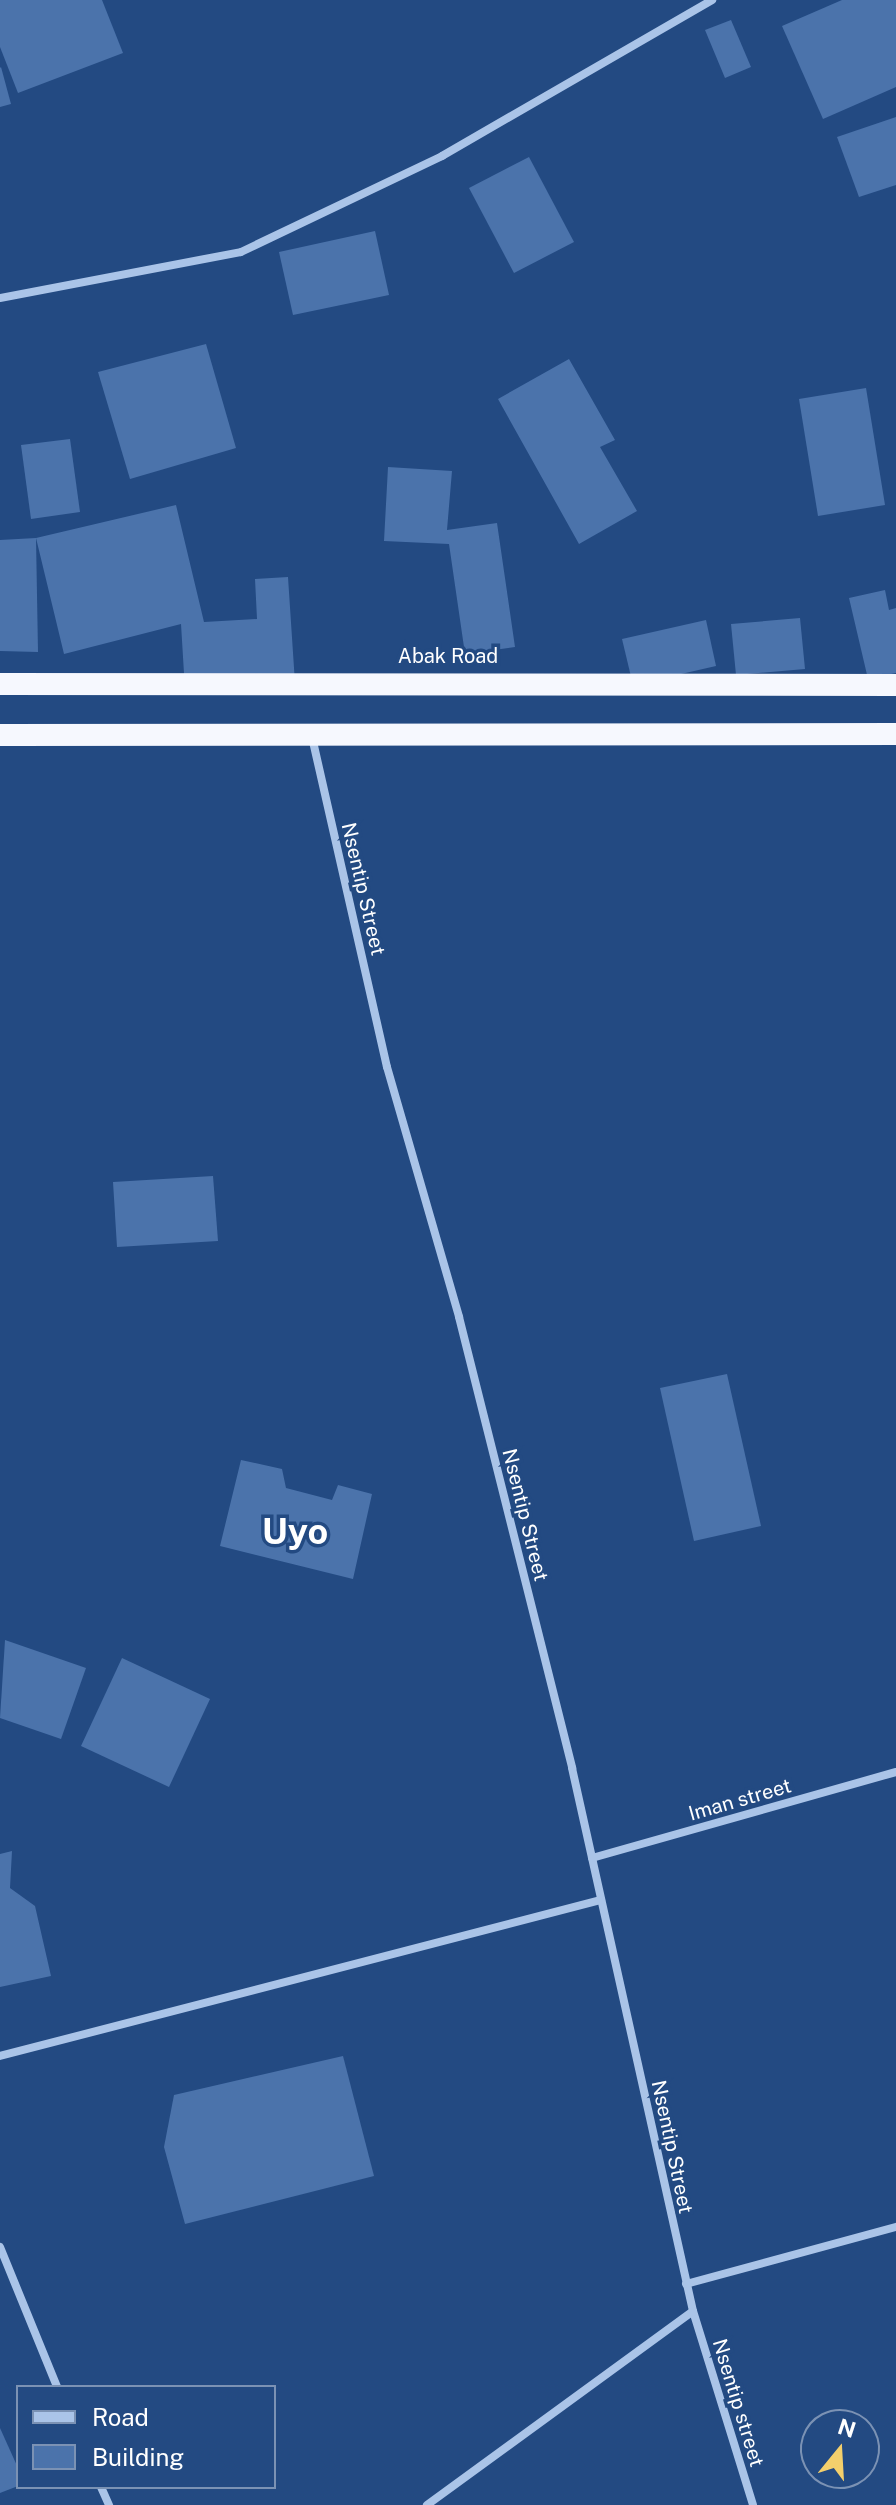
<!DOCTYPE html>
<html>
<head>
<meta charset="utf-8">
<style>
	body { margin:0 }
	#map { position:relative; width:896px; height:2505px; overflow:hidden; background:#234a82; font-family:"Public Sans",sans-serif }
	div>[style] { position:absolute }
	.building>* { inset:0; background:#4b73ab }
	.minor>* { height:8px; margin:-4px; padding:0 4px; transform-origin:4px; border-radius:4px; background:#aac4e8 }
	.trunk>* { height:22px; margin:-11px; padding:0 11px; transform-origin:11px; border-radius:11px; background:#f6f8fe }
	span { translate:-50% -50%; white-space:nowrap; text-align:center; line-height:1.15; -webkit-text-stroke:7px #234a82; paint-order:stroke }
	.street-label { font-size:20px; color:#fff }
	.town-label { font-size:36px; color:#fff; font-weight:700 }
	.legend { position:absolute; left:16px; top:2385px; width:260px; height:104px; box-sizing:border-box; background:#234a82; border:2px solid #7b92b4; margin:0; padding:10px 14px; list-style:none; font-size:24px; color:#fff }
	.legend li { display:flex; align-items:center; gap:16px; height:40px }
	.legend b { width:40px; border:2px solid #7b92b4 }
	.north { position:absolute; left:800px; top:2409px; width:80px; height:80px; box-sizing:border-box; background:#234a82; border:2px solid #7b92b4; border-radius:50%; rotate:18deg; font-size:22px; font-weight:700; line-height:32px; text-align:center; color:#fff }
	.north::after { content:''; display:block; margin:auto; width:28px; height:36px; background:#f3cf6c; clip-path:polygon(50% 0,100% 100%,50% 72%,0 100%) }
</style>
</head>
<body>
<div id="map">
	<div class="building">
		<i style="clip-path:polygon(0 0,102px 0,123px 53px,18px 93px,0 47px)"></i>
		<i style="clip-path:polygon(842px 0,896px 0,896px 87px,823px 119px,782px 26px)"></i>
		<i style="clip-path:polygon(731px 20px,751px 67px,725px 78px,705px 30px)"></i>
		<i style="clip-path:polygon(1px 67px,11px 104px,0 107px,0 68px)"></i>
		<i style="clip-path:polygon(896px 117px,896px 185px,859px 197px,837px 137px)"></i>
		<i style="clip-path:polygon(529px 157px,574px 242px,514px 273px,469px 188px)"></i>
		<i style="clip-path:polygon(375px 231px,389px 295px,293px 315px,279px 252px)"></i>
		<i style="clip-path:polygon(206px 344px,236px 448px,130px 479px,98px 372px)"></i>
		<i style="clip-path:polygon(569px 359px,615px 440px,600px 447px,637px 511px,579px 544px,498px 399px)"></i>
		<i style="clip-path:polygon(866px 388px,885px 505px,818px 516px,799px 399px)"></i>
		<i style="clip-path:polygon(70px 439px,80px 512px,31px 519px,21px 445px)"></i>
		<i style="clip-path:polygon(388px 467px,452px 471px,447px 530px,497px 523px,515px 647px,465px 654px,449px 544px,384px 541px)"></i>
		<i style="clip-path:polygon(176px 505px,204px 622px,257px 619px,255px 579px,288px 577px,295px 683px,185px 690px,181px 624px,64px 654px,36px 538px)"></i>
		<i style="clip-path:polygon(36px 538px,38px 652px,0 651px,0 540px)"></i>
		<i style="clip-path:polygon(885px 590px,889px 610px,896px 608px,896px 673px,868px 679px,849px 598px)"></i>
		<i style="clip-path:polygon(800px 618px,805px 669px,736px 675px,731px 624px)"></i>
		<i style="clip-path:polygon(706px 620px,716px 666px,633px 685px,622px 639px)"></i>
		<i style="clip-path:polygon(213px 1176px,218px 1241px,117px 1247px,113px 1182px)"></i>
		<i style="clip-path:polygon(727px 1374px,761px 1526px,694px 1541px,660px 1388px)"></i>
		<i style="clip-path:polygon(241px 1460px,282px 1469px,286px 1488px,332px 1500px,338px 1485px,372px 1494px,353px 1579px,220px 1546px)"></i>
		<i style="clip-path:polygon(5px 1640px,86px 1668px,61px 1739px,0 1718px)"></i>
		<i style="clip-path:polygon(122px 1658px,210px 1699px,169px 1787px,81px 1746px)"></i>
		<i style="clip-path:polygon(12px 1851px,10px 1888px,35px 1906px,51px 1976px,0 1987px,0 1854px)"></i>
		<i style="clip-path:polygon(343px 2056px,374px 2176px,185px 2224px,164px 2147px,174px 2095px)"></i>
		<i style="clip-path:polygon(0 2428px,18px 2468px,18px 2486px,0 2493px)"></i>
	</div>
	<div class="minor">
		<i style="left:0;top:298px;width:245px;rotate:-10.8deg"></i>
		<i style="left:241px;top:252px;width:223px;rotate:-25.5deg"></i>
		<i style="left:442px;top:156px;width:312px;rotate:-30deg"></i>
		<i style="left:312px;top:737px;width:338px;rotate:77.2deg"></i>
		<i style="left:387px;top:1067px;width:260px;rotate:73.9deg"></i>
		<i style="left:459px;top:1317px;width:465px;rotate:75.9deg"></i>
		<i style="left:572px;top:1768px;width:556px;rotate:77.44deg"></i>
		<i style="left:693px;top:2311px;width:203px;rotate:72.8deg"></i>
		<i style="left:592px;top:1858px;width:316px;rotate:-15.8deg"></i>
		<i style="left:0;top:2056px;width:621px;rotate:-14.55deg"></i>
		<i style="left:0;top:2247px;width:151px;rotate:67.8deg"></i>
		<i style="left:686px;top:2284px;width:218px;rotate:-15.2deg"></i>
		<i style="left:101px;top:2487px;width:20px;rotate:66deg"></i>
		<i style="left:427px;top:2505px;width:329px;rotate:-36.1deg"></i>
	</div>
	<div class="trunk">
		<i style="left:0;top:684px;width:896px;rotate:0.06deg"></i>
		<i style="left:0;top:735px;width:896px;rotate:-0.06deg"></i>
	</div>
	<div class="street-label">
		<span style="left:448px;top:656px">Abak Road</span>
		<span style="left:363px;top:889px;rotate:77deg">Nsentip Street</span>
		<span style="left:525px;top:1515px;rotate:76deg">Nsentip Street</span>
		<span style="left:740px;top:1800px;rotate:-16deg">Iman street</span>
		<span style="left:672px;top:2147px;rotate:78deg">Nsentip Street</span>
		<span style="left:738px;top:2403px;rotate:73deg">Nsentip street</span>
	</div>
	<div class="town-label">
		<span style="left:295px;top:1532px">Uyo</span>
	</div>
	<ul class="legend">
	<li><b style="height:10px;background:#aac4e8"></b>Road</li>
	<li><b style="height:22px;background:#4b73ab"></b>Building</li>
	</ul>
	<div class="north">N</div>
</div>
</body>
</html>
